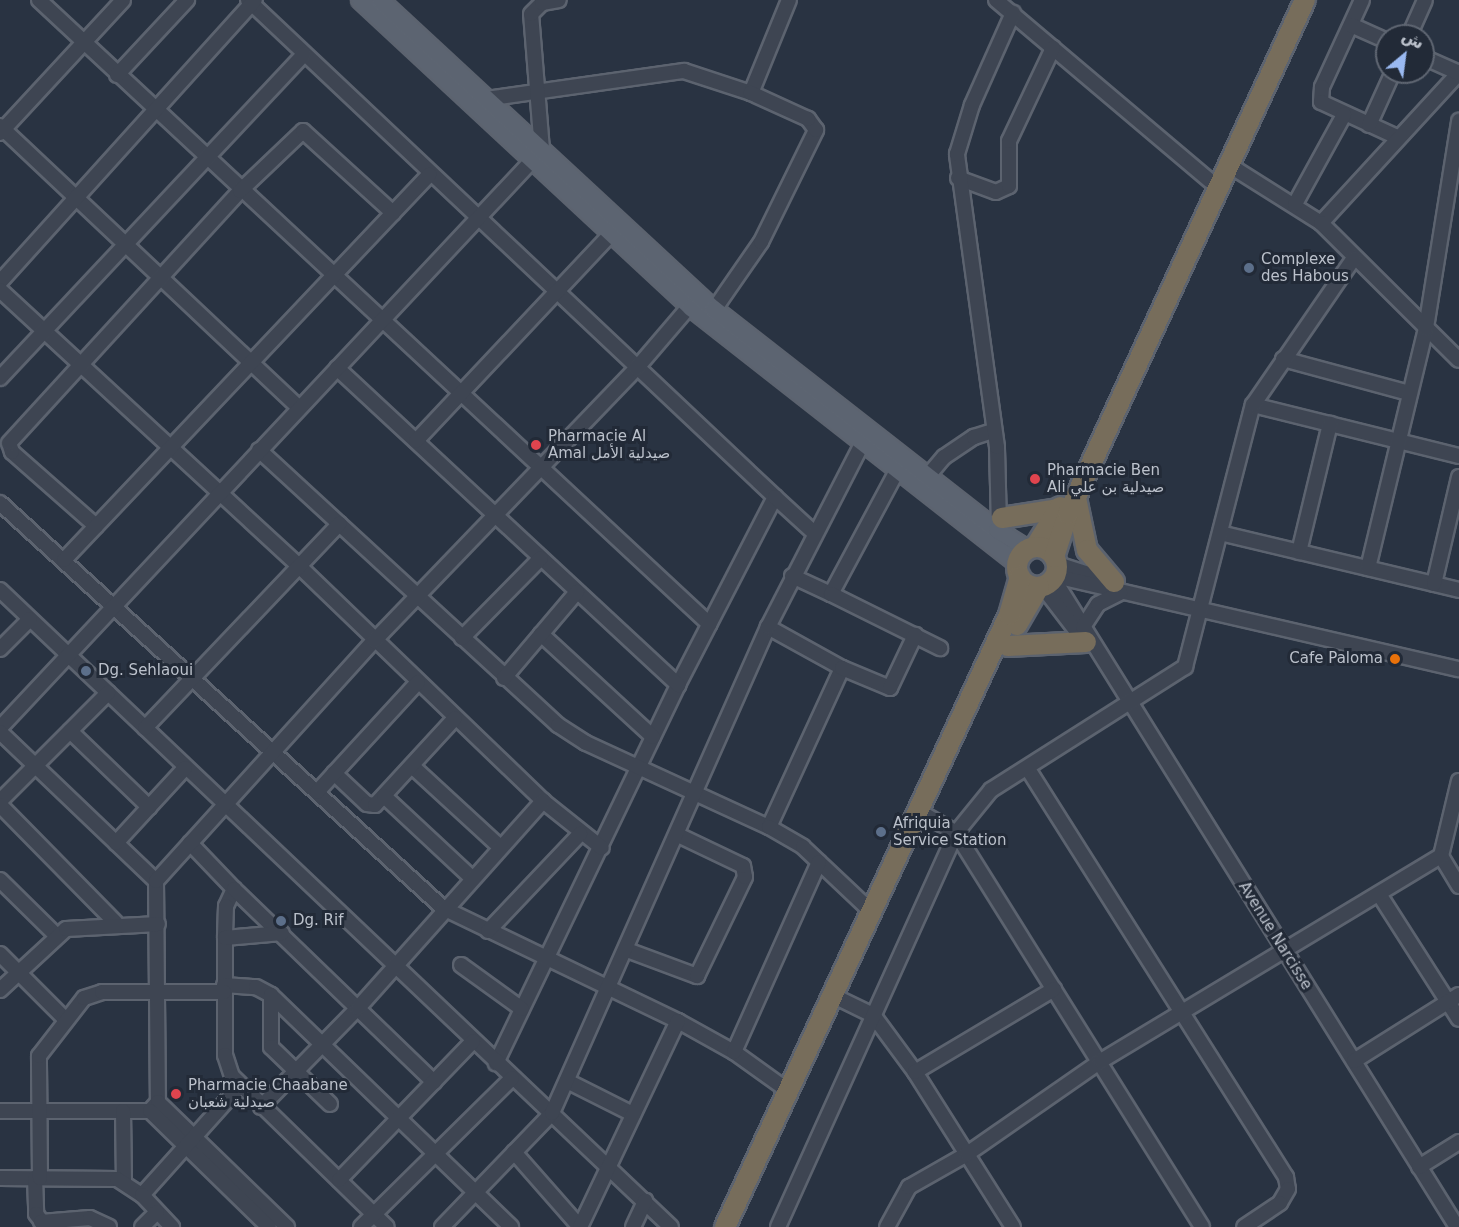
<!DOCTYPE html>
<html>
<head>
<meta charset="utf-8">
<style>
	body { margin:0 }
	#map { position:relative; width:1459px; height:1227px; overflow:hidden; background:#293342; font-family:"DejaVu Sans",Vazirmatn,sans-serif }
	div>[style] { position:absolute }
	.roads { filter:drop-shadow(2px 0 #5c636f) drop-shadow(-2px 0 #5c636f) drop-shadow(0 2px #5c636f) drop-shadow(0 -2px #5c636f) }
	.minor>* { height:14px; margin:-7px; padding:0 7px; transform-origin:7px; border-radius:7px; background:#3e4552 }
	.major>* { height:16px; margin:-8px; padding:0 8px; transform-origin:8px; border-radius:8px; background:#5c6471 }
	.highway>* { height:20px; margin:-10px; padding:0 10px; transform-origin:10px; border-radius:10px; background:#776d5b }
	.highway>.ring { margin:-10px; padding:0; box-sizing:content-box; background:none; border:20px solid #776d5b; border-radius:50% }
	.dots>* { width:16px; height:16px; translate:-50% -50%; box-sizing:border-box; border:3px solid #222a37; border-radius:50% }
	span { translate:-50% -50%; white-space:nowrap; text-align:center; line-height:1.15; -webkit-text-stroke:6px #222a37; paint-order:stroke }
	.poi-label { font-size:15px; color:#bbc1cb }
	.left { translate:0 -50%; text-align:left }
	.right { translate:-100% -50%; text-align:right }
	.street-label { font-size:15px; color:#bbc1cb }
	.north { position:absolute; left:1375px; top:24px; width:60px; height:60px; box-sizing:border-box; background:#222a37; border:2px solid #5f6672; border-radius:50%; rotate:29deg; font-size:16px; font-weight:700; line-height:24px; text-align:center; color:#bbc1cb }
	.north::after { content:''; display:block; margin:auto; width:21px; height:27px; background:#9ab9f1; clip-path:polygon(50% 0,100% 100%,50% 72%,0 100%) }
</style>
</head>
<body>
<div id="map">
	<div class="roads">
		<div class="minor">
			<i style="left:39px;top:0;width:916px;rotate:42.96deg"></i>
			<i style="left:248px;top:0;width:724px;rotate:43.32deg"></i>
			<i style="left:775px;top:497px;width:212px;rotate:117.3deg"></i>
			<i style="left:678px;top:685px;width:420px;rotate:115.7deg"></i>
			<i style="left:996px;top:0;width:280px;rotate:40.2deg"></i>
			<i style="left:1362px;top:0;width:96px;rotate:114.7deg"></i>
			<i style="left:1322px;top:87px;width:15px;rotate:94deg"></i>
			<i style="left:1321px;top:102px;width:84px;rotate:24.7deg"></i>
			<i style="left:1351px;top:25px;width:39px;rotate:24deg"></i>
			<i style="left:1409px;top:36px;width:39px;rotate:-66deg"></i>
			<i style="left:117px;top:75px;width:103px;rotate:-47deg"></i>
			<i style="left:479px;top:100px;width:207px;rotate:-8.1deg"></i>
			<i style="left:684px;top:71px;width:71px;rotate:18.2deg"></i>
			<i style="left:751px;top:93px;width:100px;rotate:-67.8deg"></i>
			<i style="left:1369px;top:125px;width:58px;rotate:-65.6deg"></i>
			<i style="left:0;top:126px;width:410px;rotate:43.3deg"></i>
			<i style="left:0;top:133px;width:181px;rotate:-47.2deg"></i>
			<i style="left:1229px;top:165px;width:109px;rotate:32.2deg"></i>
			<i style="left:1321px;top:223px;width:204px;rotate:-47.4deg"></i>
			<i style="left:1459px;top:73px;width:39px;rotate:-156deg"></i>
			<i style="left:958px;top:178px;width:40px;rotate:20.2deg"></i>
			<i style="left:996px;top:192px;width:14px;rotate:-25deg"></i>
			<i style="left:1009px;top:186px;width:45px;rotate:-90deg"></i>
			<i style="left:1009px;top:141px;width:103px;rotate:-64.7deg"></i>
			<i style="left:1295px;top:204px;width:102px;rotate:-61.2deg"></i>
			<i style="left:1321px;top:223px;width:194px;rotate:44.8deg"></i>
			<i style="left:0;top:282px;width:380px;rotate:-47.9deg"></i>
			<i style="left:0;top:290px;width:407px;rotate:42.7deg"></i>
			<i style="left:299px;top:566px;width:339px;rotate:43.9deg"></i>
			<i style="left:543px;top:801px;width:75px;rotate:38.5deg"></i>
			<i style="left:709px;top:317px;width:91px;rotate:-55.3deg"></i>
			<i style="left:761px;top:242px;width:125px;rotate:-63.8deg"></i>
			<i style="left:816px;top:130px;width:14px;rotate:-126deg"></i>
			<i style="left:808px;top:119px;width:63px;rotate:-155.5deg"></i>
			<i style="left:1283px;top:359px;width:131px;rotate:15.1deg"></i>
			<i style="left:337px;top:368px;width:466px;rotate:42.9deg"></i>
			<i style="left:0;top:378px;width:444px;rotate:-46.8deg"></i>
			<i style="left:1253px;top:405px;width:212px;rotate:13.9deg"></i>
			<i style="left:416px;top:441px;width:283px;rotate:-46.7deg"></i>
			<i style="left:259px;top:450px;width:406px;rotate:42.6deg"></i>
			<i style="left:558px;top:725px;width:33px;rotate:33deg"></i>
			<i style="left:586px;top:743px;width:201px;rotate:24.7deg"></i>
			<i style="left:769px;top:827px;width:175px;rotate:-65.3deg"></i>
			<i style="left:842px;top:668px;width:85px;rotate:-151deg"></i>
			<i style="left:922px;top:483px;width:34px;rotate:-50deg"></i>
			<i style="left:944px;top:457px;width:36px;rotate:-34deg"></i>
			<i style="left:974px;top:437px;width:20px;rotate:-18deg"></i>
			<i style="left:775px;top:497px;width:52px;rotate:42.6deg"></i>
			<i style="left:0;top:503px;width:600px;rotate:42.43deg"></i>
			<i style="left:443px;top:908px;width:261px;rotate:25.7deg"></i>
			<i style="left:678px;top:1021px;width:64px;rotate:29deg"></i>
			<i style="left:734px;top:1052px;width:65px;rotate:35.6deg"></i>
			<i style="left:999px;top:525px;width:78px;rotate:-91.5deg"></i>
			<i style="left:997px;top:447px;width:296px;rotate:-97.8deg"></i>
			<i style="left:957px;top:154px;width:51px;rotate:-73deg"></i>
			<i style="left:972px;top:105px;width:101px;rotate:-66deg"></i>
			<i style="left:96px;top:526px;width:112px;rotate:-138.6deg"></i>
			<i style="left:12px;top:452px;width:9px;rotate:-108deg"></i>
			<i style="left:9px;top:443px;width:342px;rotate:-47.5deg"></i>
			<i style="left:240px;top:191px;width:87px;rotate:-43.6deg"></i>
			<i style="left:303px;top:131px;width:122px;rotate:42.3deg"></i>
			<i style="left:1220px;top:533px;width:246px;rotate:13.4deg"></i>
			<i style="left:1299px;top:552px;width:132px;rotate:-76.4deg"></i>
			<i style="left:64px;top:560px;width:531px;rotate:-46.53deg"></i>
			<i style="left:1057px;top:564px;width:59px;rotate:17.8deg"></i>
			<i style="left:1368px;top:568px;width:247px;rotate:-76.4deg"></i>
			<i style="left:1426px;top:328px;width:210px;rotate:-80.9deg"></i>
			<i style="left:792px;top:576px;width:43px;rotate:24.8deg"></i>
			<i style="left:831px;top:594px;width:142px;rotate:-61.8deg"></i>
			<i style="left:1055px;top:576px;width:415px;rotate:13deg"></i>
			<i style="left:1053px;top:578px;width:764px;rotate:58.1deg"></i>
			<i style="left:1434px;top:584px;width:110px;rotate:-76.8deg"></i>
			<i style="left:1042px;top:586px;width:64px;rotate:52.6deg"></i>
			<i style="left:0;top:590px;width:925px;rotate:43.51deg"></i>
			<i style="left:831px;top:594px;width:122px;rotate:26.4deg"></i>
			<i style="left:1083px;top:627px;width:27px;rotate:-57deg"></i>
			<i style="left:1098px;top:604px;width:25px;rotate:-27deg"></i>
			<i style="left:541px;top:634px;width:152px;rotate:42.6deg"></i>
			<i style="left:462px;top:638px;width:112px;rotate:-45.4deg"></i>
			<i style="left:0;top:649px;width:42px;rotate:-45deg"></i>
			<i style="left:842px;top:668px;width:52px;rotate:22.6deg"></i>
			<i style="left:890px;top:688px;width:59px;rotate:-64.7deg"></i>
			<i style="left:504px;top:678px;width:113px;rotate:-49.7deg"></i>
			<i style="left:0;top:728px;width:792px;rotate:-46.84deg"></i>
			<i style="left:542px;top:150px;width:136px;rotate:-94.6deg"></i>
			<i style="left:531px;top:14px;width:16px;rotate:-45deg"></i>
			<i style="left:542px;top:3px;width:17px;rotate:-10deg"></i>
			<i style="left:145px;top:728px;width:282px;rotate:-46.4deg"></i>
			<i style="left:70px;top:731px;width:110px;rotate:43.9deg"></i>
			<i style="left:0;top:732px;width:216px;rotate:43.7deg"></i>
			<i style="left:156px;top:881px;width:221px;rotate:89.5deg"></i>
			<i style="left:158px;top:1102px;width:12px;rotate:132deg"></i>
			<i style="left:412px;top:766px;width:120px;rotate:42.6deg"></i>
			<i style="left:1028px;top:769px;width:483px;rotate:57.7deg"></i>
			<i style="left:1286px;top:1177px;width:12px;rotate:81deg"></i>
			<i style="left:1288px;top:1189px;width:16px;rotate:120deg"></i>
			<i style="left:1280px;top:1203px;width:43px;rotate:146.3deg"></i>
			<i style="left:334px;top:773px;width:45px;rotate:43.2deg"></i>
			<i style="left:367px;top:804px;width:8px;rotate:7deg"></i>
			<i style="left:375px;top:805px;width:118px;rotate:-47.4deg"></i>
			<i style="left:1459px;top:781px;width:77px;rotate:103.5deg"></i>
			<i style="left:1441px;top:856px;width:35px;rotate:59deg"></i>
			<i style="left:317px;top:792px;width:149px;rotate:-47.4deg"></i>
			<i style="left:384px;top:796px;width:120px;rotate:43deg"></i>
			<i style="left:0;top:801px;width:153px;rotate:-45deg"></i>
			<i style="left:0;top:805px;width:165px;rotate:45.5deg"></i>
			<i style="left:927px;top:816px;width:34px;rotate:30deg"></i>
			<i style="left:956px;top:833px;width:464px;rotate:58deg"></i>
			<i style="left:769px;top:827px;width:39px;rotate:30deg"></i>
			<i style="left:803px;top:847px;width:93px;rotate:43.3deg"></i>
			<i style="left:116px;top:843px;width:102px;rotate:-47.4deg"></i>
			<i style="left:190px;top:843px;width:64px;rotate:46.3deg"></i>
			<i style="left:234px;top:889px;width:19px;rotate:115deg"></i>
			<i style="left:226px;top:906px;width:32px;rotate:92deg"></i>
			<i style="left:225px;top:938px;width:117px;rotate:90deg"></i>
			<i style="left:225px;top:1055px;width:22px;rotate:72deg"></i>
			<i style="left:232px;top:1076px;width:216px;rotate:44.3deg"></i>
			<i style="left:0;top:880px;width:78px;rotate:44.5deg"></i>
			<i style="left:156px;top:881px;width:324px;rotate:-47.8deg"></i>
			<i style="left:374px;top:641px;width:378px;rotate:-46.1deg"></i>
			<i style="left:636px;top:369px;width:91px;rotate:-49.5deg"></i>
			<i style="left:234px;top:889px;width:278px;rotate:44deg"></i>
			<i style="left:1379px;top:894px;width:148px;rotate:57.4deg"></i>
			<i style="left:488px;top:931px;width:134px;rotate:-46.5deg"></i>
			<i style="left:225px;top:938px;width:57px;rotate:-5deg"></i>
			<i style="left:627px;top:950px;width:75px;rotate:20.4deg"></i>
			<i style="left:697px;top:976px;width:110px;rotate:-64.1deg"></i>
			<i style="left:745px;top:877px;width:11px;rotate:-100deg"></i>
			<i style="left:743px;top:866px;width:72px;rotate:-154.5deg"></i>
			<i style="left:0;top:954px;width:91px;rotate:45deg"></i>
			<i style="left:461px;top:965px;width:75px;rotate:35.8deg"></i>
			<i style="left:224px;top:985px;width:32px;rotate:4deg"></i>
			<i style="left:256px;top:987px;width:17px;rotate:28deg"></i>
			<i style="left:271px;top:995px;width:334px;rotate:44deg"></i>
			<i style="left:0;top:990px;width:90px;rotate:-42.7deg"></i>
			<i style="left:66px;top:929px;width:92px;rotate:-3.1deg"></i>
			<i style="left:271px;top:995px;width:52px;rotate:90deg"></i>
			<i style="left:271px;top:1047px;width:82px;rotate:44deg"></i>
			<i style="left:842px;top:1000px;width:34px;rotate:26deg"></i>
			<i style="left:873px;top:1015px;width:71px;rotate:53.6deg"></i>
			<i style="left:915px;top:1072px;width:183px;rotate:57.7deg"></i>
			<i style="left:734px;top:1052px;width:208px;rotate:-65.9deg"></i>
			<i style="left:1354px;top:1061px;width:124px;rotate:-32.2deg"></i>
			<i style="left:915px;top:1072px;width:162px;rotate:-30.8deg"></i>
			<i style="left:567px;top:1081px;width:74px;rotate:26.6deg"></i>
			<i style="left:158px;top:1102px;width:180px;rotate:44.1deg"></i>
			<i style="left:261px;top:1107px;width:139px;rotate:-45.6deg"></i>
			<i style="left:358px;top:1008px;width:278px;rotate:-48.2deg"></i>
			<i style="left:0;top:1111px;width:150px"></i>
			<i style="left:150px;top:1111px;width:166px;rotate:44.3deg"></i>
			<i style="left:123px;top:1111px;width:71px;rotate:89.2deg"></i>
			<i style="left:514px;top:1152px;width:100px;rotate:48.7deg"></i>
			<i style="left:1419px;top:1167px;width:47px;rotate:-32deg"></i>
			<i style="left:0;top:1178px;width:117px;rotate:0.5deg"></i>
			<i style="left:117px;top:1179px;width:30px;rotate:33deg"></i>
			<i style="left:142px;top:1195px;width:145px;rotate:-48.1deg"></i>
			<i style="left:35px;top:1178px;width:36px;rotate:88deg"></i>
			<i style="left:36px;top:1214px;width:16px;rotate:52deg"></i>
			<i style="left:40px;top:1178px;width:122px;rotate:-90.5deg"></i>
			<i style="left:39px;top:1056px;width:73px;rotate:-52.2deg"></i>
			<i style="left:84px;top:998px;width:19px;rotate:-18deg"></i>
			<i style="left:102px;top:992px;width:122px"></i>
			<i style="left:339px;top:1180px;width:193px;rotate:-46deg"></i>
			<i style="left:142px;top:1195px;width:44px;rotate:46.8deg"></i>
			<i style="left:41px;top:1222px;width:49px;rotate:-4.7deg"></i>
			<i style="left:90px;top:1218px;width:21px;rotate:25deg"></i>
			<i style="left:142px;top:1227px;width:21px;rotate:-45deg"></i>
			<i style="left:361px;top:1227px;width:212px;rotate:-44.6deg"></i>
			<i style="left:442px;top:1227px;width:158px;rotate:-46deg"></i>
			<i style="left:552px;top:1113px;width:532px;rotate:-66.04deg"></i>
			<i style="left:768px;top:627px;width:215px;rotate:-62.8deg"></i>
			<i style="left:580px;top:1227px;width:228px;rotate:-64.6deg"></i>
			<i style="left:633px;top:1227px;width:29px;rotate:-65deg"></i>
			<i style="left:778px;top:1227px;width:432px;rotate:-65.7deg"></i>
			<i style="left:956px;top:833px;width:55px;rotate:-50.9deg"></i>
			<i style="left:991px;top:790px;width:230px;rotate:-32.4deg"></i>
			<i style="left:1185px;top:667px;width:271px;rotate:-75.5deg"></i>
			<i style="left:1253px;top:405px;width:178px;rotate:-55.5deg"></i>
			<i style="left:887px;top:1227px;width:46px;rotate:-61.2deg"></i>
			<i style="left:909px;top:1187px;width:67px;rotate:-29.6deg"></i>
			<i style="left:967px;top:1154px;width:163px;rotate:-34.8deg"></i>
			<i style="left:1101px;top:1061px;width:397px;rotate:-31.1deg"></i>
		</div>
		<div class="major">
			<i style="left:360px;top:0;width:452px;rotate:42.9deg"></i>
			<i style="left:691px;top:308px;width:415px;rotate:38.1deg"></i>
			<i style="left:380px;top:0;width:455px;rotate:42.8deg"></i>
			<i style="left:714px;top:309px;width:359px;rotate:38deg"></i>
			<i style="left:997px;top:530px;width:36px;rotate:32deg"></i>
		</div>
		<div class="highway">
			<i style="left:1076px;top:498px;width:53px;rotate:78.1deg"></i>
			<i style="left:1087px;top:550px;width:42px;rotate:49.8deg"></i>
			<i style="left:1002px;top:518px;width:58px;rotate:-9deg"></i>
			<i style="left:1035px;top:547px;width:47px;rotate:-58deg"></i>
			<i class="ring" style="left:1017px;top:547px;width:20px;height:20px"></i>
			<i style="left:1054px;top:557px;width:45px;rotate:-72deg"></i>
			<i style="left:1068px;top:514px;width:566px;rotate:-65.25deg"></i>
			<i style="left:1017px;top:625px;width:44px;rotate:-59.9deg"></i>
			<i style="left:1008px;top:646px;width:78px;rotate:-2.9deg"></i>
			<i style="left:725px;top:1227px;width:675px;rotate:-65.11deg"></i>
			<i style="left:1009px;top:615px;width:40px;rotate:-74deg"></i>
		</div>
	</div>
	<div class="dots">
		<i style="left:1249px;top:268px;background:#5c6f8a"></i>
		<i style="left:536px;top:445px;background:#e0444e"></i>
		<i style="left:1035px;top:479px;background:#e0444e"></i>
		<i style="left:1395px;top:659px;background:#e8710a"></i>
		<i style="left:86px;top:671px;background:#5c6f8a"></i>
		<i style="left:881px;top:832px;background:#5c6f8a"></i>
		<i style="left:281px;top:921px;background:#5c6f8a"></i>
		<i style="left:176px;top:1094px;background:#e0444e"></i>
	</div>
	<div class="poi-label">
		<span class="left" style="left:1261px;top:268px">Complexe<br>des Habous</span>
		<span class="left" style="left:548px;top:445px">Pharmacie Al<br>Amal صيدلية الأمل</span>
		<span class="left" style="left:1047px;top:479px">Pharmacie Ben<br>Ali صيدلية بن علي</span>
		<span class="right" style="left:1383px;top:659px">Cafe Paloma</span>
		<span class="left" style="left:98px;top:671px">Dg. Sehlaoui</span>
		<span class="left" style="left:893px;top:832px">Afriquia<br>Service Station</span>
		<span class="left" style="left:293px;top:921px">Dg. Rif</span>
		<span class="left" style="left:188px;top:1094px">Pharmacie Chaabane<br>صيدلية شعبان</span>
	</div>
	<div class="street-label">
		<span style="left:1275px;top:936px;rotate:58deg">Avenue Narcisse</span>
	</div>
	<div class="north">ش</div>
</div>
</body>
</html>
